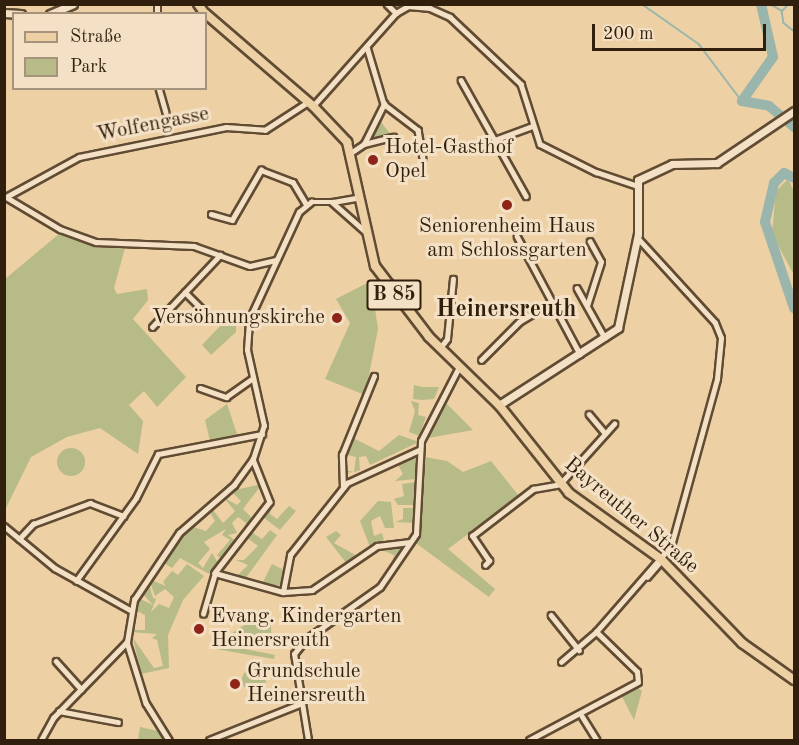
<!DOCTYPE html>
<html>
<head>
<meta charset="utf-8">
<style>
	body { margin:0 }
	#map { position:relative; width:799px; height:745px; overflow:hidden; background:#eed0a5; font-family:"Old Standard TT",serif }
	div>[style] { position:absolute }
	.green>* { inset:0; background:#b7bb87 }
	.round { border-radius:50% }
	.stream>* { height:1.5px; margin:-0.75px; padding:0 0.75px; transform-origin:0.75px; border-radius:0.75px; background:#9ab6ac }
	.river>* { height:10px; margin:-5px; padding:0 5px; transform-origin:5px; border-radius:5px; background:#9ab6ac }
	.roads { filter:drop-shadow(2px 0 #604b33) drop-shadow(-2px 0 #604b33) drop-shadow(0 2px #604b33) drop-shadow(0 -2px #604b33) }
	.street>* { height:4.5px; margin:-2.25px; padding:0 2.25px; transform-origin:2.25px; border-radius:2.25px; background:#f4e0c4 }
	.secondary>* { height:7px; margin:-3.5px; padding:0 3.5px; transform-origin:3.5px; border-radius:3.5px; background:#f4e0c4 }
	.primary>* { height:8px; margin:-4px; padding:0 4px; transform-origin:4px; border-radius:4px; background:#eed0a5 }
	.dots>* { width:16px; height:16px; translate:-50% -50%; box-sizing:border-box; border:3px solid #f4e0c4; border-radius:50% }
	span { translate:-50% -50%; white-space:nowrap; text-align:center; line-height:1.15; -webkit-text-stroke:6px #f4e0c4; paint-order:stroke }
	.shield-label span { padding:2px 4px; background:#f4e0c4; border:2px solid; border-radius:4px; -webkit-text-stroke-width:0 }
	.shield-label { font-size:20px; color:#301f0d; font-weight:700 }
	.street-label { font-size:21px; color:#301f0d }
	.poi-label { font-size:21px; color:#301f0d }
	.left { translate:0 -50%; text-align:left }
	.right { translate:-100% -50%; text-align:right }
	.quarter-label { font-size:24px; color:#301f0d; font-weight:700 }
	.frame { position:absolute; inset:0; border:6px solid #301f0d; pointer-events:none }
	.legend { position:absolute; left:12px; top:12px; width:195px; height:78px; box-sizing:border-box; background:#f4e0c4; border:2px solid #a6937b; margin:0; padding:8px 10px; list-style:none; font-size:18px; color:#301f0d }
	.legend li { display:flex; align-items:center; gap:12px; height:30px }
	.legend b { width:30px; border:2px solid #a6937b }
	.scale { position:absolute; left:592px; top:24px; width:174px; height:27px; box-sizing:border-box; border:3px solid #301f0d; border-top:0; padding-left:8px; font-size:18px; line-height:21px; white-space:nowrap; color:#301f0d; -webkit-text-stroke:4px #f4e0c4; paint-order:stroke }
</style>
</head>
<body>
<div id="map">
	<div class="green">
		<i style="clip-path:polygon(379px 119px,390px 134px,370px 141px,369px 139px)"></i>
		<i style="clip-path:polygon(788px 179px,794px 191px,794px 275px,772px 234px,776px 191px)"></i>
		<i style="clip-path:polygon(59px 234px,125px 248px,114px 288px,117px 294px,147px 289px,148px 300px,133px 319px,186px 377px,157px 407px,144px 391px,129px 405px,143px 421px,138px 454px,100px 428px,67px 437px,31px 457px,6px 508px,5px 279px)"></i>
		<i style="clip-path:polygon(371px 281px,378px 329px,365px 395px,325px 379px,350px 323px,336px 299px)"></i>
		<i class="round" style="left:515px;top:304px;width:14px;height:14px"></i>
		<i style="clip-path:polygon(221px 325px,236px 325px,236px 332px,211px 355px,202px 345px)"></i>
		<i style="clip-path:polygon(414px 385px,422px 387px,439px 387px,434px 399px,422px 400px,413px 399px)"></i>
		<i style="clip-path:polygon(441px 398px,473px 430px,423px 439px)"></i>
		<i style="clip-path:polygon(411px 401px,419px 403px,418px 415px,426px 417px,419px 436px,409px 432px,415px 411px)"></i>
		<i style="clip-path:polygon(227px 404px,239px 440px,211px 445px,205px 420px)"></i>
		<i style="clip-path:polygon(399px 435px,419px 442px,370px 465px,366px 456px,359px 457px,360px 470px,354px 472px,356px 457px,348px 455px,346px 470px,353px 472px,344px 473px,347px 450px,353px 438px,379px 451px)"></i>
		<i class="round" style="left:57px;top:448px;width:28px;height:28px"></i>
		<i style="clip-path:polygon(417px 454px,416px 479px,395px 481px,403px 474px,397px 463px,391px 464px)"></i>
		<i style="clip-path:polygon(419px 456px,447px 461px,463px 472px,491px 461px,519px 496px,448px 549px,495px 589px,489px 597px,413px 541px,420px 520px)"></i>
		<i style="clip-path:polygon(416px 482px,416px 505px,398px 505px,394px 499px,404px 496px,402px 484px)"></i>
		<i style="clip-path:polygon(262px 484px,243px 509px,254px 520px,244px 531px,246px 523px,238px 517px,232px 523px,237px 533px,228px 535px,236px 541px,221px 559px,217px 555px,230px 540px,222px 535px,226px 529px,204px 542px,210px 549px,198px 563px,203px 568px,212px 553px,218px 563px,209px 574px,180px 558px,172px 568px,161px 561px,187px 525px,206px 531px,215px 521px,207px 508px,220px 503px,213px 510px,223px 523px,235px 511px,223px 497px,237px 505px,241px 501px,231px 491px)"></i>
		<i style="clip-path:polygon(378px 501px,391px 502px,394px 528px,385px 528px,380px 516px,371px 521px,374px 536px,382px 533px,384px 540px,370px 547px,360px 521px)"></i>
		<i style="clip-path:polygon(273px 504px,270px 514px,277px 519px,289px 506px,296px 511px,280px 530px,263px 517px)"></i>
		<i style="clip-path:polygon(403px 508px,416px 508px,416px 523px,395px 522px,403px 519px)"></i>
		<i style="clip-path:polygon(255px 526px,253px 533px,262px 539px,270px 530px,277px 535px,245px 579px,234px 579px,248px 565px,236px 560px,244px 560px,258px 546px,246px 537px)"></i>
		<i style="clip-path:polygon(336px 531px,341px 535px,334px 543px,357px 556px,347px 564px,326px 537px)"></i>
		<i style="clip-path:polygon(392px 543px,402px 549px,391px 565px,394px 555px,379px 549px)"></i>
		<i style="clip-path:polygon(187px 564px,204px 576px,183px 600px,168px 635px,169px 668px,141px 674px,133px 638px,154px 668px,163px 666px,157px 640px,152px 638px,157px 634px,130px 632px,132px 622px,133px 630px,145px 630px,145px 615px,133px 609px,138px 598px,153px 605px,141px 592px,148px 581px,153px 598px,156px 599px,151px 612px,159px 604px,169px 608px,174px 597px,165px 589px,155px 596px,149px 579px,166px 586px,163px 582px,172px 571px,178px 575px)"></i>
		<i style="clip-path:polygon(272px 564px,284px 570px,281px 585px,261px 586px)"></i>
		<i style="clip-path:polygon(270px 609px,272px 647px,245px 649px,275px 655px,274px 659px,216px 649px,217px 644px,232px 647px,232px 633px)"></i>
		<i class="round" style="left:242px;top:668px;width:24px;height:24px"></i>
		<i style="clip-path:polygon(637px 687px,642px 691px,634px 720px,621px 695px)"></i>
		<i style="clip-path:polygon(140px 727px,158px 731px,165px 740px,138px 740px)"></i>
	</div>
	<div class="stream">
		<i style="left:445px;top:4px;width:14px"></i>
		<i style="left:642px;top:4px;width:70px;rotate:35.1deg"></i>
		<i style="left:699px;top:44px;width:71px;rotate:53deg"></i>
		<i style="left:770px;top:4px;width:14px;rotate:30deg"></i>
		<i style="left:782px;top:11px;width:10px;rotate:-45deg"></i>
		<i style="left:782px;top:11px;width:12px;rotate:81deg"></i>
		<i style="left:784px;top:23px;width:13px;rotate:39deg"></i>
	</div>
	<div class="river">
		<i style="left:761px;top:4px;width:54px;rotate:77.2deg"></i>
		<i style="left:773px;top:57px;width:54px;rotate:125.2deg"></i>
		<i style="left:742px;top:101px;width:27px;rotate:10deg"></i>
		<i style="left:769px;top:106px;width:33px;rotate:40deg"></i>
		<i style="left:794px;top:178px;width:11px;rotate:-153deg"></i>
		<i style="left:784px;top:173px;width:14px;rotate:135deg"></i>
		<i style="left:774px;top:183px;width:40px;rotate:103deg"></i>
		<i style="left:765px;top:222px;width:91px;rotate:71.4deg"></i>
	</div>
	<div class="roads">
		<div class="street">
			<i style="left:387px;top:4px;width:13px;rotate:45deg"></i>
			<i style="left:157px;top:14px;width:10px;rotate:-90deg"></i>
			<i style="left:367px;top:47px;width:59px;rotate:73.4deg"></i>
			<i style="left:384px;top:104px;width:43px;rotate:37.4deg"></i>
			<i style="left:418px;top:130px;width:28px;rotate:80deg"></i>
			<i style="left:461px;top:80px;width:133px;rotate:60.7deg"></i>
			<i style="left:159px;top:88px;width:25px;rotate:74deg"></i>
			<i style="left:313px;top:106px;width:125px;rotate:-48.3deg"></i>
			<i style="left:396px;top:13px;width:14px;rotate:-30deg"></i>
			<i style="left:408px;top:6px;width:22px;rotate:5deg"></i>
			<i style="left:430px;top:8px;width:22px;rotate:24deg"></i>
			<i style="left:450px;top:17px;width:98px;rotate:43.3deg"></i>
			<i style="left:521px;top:84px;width:63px;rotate:72.4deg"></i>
			<i style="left:540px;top:144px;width:63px;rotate:26.6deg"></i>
			<i style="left:596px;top:172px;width:41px;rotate:18.4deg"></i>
			<i style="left:497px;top:139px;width:37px;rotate:-20deg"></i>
			<i style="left:364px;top:144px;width:30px;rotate:-14deg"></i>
			<i style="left:352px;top:152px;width:14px;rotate:-34deg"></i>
			<i style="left:364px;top:144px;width:45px;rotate:-63.4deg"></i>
			<i style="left:6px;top:197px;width:83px;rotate:-28.7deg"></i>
			<i style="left:79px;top:157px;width:150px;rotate:-11.5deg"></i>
			<i style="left:226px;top:127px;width:39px;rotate:4deg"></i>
			<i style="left:265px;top:130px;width:51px;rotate:-33.1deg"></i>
			<i style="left:6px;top:197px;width:63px;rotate:30.7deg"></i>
			<i style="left:60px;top:229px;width:38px;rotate:20deg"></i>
			<i style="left:96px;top:242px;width:98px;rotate:2.3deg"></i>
			<i style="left:194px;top:246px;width:59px;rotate:19.7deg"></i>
			<i style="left:250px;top:266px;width:26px;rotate:-13deg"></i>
			<i style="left:333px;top:202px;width:27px;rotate:-10deg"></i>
			<i style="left:211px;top:214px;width:22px;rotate:16deg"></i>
			<i style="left:232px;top:220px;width:58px;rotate:-59.9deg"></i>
			<i style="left:261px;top:170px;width:34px;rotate:21deg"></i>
			<i style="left:293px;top:182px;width:26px;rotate:59deg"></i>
			<i style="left:517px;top:236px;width:134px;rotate:61.9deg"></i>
			<i style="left:577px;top:288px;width:57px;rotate:60.8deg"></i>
			<i style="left:185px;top:292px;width:23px;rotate:45deg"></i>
			<i style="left:587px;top:306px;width:46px;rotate:-72.3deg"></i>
			<i style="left:601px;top:262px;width:23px;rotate:-119deg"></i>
			<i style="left:152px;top:327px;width:99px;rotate:-46.6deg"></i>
			<i style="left:440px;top:348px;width:11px;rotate:-52deg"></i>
			<i style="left:447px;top:339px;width:60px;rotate:-84.3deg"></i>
			<i style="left:481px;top:360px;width:54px;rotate:-45deg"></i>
			<i style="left:519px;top:322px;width:39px;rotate:-31deg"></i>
			<i style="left:200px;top:388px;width:28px;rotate:19deg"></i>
			<i style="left:226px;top:397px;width:32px;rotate:-35deg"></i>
			<i style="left:589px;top:414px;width:25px;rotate:50deg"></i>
			<i style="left:253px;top:459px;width:46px;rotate:68.4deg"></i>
			<i style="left:270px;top:502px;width:90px;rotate:127.8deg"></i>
			<i style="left:215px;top:573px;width:71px;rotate:15.6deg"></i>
			<i style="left:283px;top:592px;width:38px;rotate:-79deg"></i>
			<i style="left:290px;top:555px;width:92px;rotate:-51.6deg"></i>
			<i style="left:347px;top:483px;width:79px;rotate:-24.6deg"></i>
			<i style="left:343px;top:488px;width:33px;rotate:-92deg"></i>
			<i style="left:342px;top:455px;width:85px;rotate:-67.9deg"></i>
			<i style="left:4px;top:526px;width:66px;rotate:39.5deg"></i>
			<i style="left:55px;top:568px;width:86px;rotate:29.2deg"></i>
			<i style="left:19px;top:539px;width:21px;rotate:-47deg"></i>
			<i style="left:33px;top:524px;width:61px;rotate:-20.2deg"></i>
			<i style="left:90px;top:503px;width:36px;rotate:21deg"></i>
			<i style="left:485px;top:565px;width:6px;rotate:-45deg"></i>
			<i style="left:489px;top:561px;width:30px;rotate:-124deg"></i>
			<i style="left:472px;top:536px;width:77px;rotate:-37.6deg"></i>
			<i style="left:533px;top:489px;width:27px;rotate:-10deg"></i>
			<i style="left:560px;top:484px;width:81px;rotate:-48deg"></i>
			<i style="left:647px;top:577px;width:21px;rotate:-49deg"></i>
			<i style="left:76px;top:581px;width:102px;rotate:-54.1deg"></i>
			<i style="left:136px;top:498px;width:49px;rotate:-63.4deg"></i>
			<i style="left:158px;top:454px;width:106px;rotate:-10.9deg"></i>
			<i style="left:283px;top:592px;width:29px;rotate:-4deg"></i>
			<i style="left:312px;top:590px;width:78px;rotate:-34.1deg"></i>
			<i style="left:377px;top:546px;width:33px;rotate:-7deg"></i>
			<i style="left:203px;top:614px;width:43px;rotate:-73.7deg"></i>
			<i style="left:551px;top:615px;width:45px;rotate:51.3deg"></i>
			<i style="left:127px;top:642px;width:64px;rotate:72.7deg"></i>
			<i style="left:146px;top:703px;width:44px;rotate:58.1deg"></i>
			<i style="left:56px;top:661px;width:38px;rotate:48deg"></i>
			<i style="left:561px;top:662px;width:46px;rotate:-40.6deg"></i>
			<i style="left:596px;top:632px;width:114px;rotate:-48.9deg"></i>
			<i style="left:671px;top:546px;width:173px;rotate:-74.6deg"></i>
			<i style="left:717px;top:379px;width:41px;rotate:-84.4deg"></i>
			<i style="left:721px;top:338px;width:16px;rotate:-112deg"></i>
			<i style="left:715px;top:323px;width:115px;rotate:-132.5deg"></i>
			<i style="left:59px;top:711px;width:60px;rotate:10.6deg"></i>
			<i style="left:582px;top:716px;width:28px;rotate:58deg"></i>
			<i style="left:41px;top:740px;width:25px;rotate:-61deg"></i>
			<i style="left:53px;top:718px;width:106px;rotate:-45.8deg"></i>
			<i style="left:127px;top:642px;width:43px;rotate:-80.5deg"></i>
			<i style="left:134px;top:600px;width:81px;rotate:-56.1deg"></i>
			<i style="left:179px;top:533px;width:73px;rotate:-41.1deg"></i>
			<i style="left:234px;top:485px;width:32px;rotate:-54deg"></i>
			<i style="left:253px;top:459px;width:35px;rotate:-72deg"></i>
			<i style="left:264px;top:426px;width:78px;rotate:-102.6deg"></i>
			<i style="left:247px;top:350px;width:30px;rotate:-86deg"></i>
			<i style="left:249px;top:320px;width:119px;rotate:-65.2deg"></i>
			<i style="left:299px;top:212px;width:16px;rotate:-40deg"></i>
			<i style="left:311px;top:202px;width:21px"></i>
			<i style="left:332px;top:202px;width:47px;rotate:41.5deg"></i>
			<i style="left:209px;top:740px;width:100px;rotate:-21.7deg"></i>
			<i style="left:308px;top:740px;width:87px;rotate:-99.2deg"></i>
			<i style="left:294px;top:654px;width:19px;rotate:-51deg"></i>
			<i style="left:306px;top:639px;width:90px;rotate:-35.1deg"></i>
			<i style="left:380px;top:587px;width:64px;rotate:-55.8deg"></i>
			<i style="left:416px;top:534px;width:93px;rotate:-86.9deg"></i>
			<i style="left:421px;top:441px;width:83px;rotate:-62.8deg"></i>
			<i style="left:529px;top:740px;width:123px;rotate:-28deg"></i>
			<i style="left:638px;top:682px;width:10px;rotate:-96deg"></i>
			<i style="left:637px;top:672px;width:57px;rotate:-135.7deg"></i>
		</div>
		<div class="secondary">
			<i style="left:4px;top:13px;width:17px;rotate:3deg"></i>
			<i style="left:50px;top:14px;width:25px;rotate:-23deg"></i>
			<i style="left:499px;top:405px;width:142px;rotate:-32.9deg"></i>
			<i style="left:618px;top:328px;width:96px;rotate:-78deg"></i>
			<i style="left:638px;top:234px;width:54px;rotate:-90deg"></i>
			<i style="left:638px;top:180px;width:38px;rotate:-25deg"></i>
			<i style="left:672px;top:164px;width:45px;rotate:-1.3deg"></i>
			<i style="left:717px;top:163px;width:93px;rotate:-34deg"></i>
		</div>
		<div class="primary">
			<i style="left:198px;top:4px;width:12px;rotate:55deg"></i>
			<i style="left:206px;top:14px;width:141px;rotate:40.7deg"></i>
			<i style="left:313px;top:106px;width:50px;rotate:46.6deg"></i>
			<i style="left:347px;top:142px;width:127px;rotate:77.3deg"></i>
			<i style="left:375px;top:266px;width:89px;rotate:52.7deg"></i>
			<i style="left:429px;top:337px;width:98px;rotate:44.2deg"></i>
			<i style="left:499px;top:405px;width:112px;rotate:51.5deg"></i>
			<i style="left:569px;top:493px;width:113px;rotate:35.7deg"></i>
			<i style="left:661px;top:559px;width:117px;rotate:46deg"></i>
			<i style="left:742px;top:643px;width:64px;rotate:35.4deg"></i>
		</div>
	</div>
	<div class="dots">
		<i style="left:373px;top:160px;background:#8f2418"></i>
		<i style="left:507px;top:205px;background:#8f2418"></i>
		<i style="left:337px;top:318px;background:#8f2418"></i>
		<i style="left:199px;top:629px;background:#8f2418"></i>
		<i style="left:235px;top:684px;background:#8f2418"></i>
	</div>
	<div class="shield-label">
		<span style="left:394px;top:295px">B 85</span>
	</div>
	<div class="street-label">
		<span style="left:153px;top:125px;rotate:-11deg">Wolfengasse</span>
		<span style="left:631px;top:516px;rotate:40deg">Bayreuther Straße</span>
	</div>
	<div class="poi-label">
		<span class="left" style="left:385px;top:160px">Hotel-Gasthof<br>Opel</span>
		<span style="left:507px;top:239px">Seniorenheim Haus<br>am Schlossgarten</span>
		<span class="right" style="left:325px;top:318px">Versöhnungskirche</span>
		<span class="left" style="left:211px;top:629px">Evang. Kindergarten<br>Heinersreuth</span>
		<span class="left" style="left:247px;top:684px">Grundschule<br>Heinersreuth</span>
	</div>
	<div class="quarter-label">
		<span style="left:506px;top:311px">Heinersreuth</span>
	</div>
	<div class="frame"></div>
	<ul class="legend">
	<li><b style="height:8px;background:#eed0a5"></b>Straße</li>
	<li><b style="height:16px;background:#b7bb87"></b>Park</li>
	</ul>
	<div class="scale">200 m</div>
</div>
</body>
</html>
